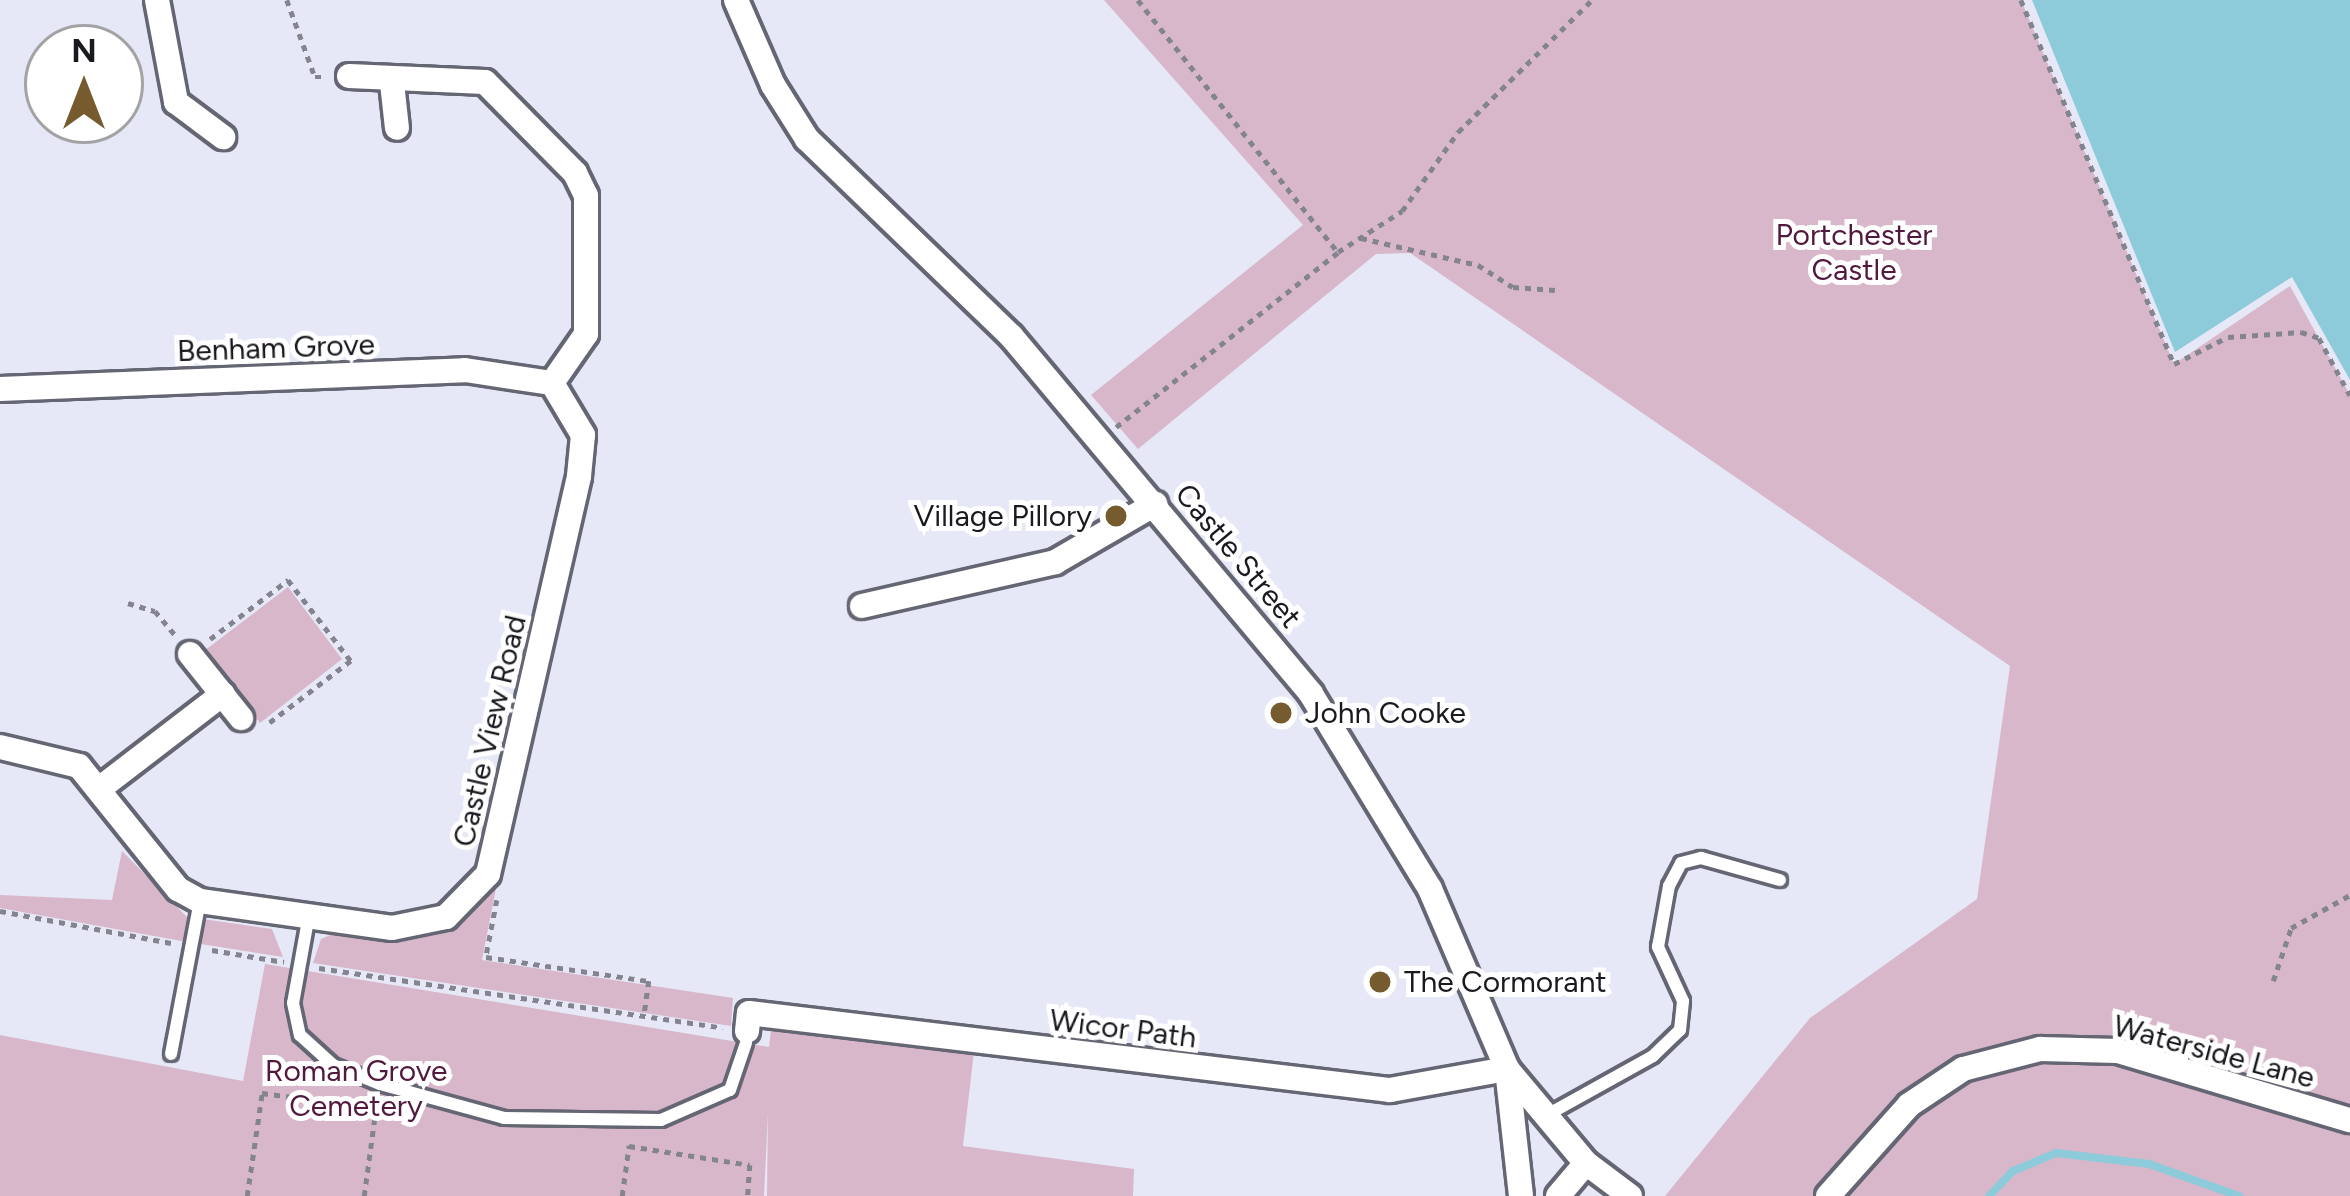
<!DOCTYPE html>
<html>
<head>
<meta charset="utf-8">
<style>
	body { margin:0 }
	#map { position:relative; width:2350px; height:1196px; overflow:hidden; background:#e6e8f7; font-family:Figtree,sans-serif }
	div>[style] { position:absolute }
	.green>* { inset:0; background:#d9b7ca }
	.water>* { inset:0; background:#8dcbdb }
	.stream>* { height:8px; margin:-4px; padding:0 4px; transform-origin:4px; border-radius:4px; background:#8dcbdb }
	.path>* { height:4.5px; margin-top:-2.25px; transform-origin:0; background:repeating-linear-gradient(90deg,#83848e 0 6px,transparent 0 12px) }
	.roads { filter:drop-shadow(3px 0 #656673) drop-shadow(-3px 0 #656673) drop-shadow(0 3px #656673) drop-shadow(0 -3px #656673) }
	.lane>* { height:12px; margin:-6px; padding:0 6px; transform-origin:6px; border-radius:6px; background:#fff }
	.street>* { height:24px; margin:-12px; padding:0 12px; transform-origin:12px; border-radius:12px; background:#fff }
	.dots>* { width:33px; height:33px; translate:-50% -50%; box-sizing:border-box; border:6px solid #fff; border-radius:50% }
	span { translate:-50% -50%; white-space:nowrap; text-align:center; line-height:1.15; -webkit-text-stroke:10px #fff; paint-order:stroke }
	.park-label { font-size:30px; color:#52193e }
	.street-label { font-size:30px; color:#191a1f }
	.poi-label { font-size:30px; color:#191a1f }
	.right { translate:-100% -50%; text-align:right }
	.left { translate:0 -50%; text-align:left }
	.north { position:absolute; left:24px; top:24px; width:120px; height:120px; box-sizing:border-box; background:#fff; border:3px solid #a3a3a5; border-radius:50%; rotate:0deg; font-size:33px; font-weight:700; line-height:48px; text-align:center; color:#191a1f }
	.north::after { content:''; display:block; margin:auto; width:42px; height:54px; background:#755b2d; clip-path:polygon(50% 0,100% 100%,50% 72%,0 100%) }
</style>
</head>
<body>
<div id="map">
	<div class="green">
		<i style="clip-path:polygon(1104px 0,2021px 0,2174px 364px,2290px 286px,2350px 395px,2350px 1196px,1665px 1196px,1810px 1018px,1977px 899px,2010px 666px,1410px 253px,1376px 254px,1138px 449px,1091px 395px,1303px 225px)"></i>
		<i style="clip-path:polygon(288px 587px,342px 659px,260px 723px,204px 651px)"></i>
		<i style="clip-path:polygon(122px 851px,187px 917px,187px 942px,0 908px,0 895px,112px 900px)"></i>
		<i style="clip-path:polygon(499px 873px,482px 960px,733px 998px,731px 1026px,313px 963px,321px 939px,335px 933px,414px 938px,452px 923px)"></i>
		<i style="clip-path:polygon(203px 919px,272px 929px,283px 957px,201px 944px)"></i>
		<i style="clip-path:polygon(265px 964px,769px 1047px,771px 1030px,974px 1052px,963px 1146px,1134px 1169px,1133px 1196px,767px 1196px,768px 1113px,764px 1196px,0 1196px,0 1035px,243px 1081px)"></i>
	</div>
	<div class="water">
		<i style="clip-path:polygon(2032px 0,2350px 0,2350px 380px,2292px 277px,2175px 352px)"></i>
	</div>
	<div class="stream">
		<i style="left:1989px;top:1196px;width:35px;rotate:-46deg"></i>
		<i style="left:2013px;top:1171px;width:47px;rotate:-22.7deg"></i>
		<i style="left:2056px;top:1153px;width:94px;rotate:6.7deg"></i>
		<i style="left:2149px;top:1164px;width:96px;rotate:19.6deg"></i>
	</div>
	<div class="path">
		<i style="left:287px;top:0;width:82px;rotate:70deg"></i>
		<i style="left:315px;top:77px;width:8px"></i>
		<i style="left:1138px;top:0;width:322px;rotate:51.6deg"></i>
		<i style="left:1338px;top:252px;width:76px;rotate:-32.6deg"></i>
		<i style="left:1402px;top:211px;width:97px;rotate:-54.7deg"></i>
		<i style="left:1458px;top:132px;width:188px;rotate:-44.6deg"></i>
		<i style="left:2021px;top:0;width:395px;rotate:67.2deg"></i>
		<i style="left:2174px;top:364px;width:60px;rotate:-26.6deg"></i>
		<i style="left:2228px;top:337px;width:73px;rotate:-3.9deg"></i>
		<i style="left:2301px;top:332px;width:19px;rotate:18deg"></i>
		<i style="left:2319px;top:338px;width:65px;rotate:61.5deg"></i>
		<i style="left:1361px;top:238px;width:120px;rotate:13deg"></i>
		<i style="left:1478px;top:265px;width:41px;rotate:32.2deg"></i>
		<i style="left:1513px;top:287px;width:42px;rotate:4.1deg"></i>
		<i style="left:1116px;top:427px;width:283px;rotate:-38.2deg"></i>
		<i style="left:128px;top:603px;width:28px;rotate:17deg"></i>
		<i style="left:155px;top:611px;width:33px;rotate:50deg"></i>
		<i style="left:210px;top:639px;width:98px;rotate:-37.1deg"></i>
		<i style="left:288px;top:580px;width:103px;rotate:52.1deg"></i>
		<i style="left:351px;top:661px;width:106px;rotate:142.7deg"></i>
		<i style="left:497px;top:900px;width:58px;rotate:100.9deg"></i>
		<i style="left:486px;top:957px;width:165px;rotate:8.4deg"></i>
		<i style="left:649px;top:981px;width:35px;rotate:98deg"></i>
		<i style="left:0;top:911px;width:174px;rotate:10.6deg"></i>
		<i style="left:212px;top:950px;width:73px;rotate:9.5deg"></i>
		<i style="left:319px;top:968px;width:408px;rotate:8.4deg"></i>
		<i style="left:2273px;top:981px;width:56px;rotate:-71.2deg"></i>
		<i style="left:2291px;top:928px;width:68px;rotate:-29.2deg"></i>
		<i style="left:629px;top:1146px;width:122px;rotate:8.9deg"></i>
		<i style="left:750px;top:1165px;width:31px;rotate:94deg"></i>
		<i style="left:247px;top:1196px;width:104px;rotate:-81.7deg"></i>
		<i style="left:262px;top:1093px;width:115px;rotate:7.5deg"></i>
		<i style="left:364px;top:1196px;width:90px;rotate:-82.3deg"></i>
		<i style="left:622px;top:1196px;width:51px;rotate:-82.2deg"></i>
	</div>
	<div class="roads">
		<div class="lane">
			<i style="left:308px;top:920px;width:84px;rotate:100.2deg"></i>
			<i style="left:293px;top:1003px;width:33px;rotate:78deg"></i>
			<i style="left:300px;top:1035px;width:45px;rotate:42.3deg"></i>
			<i style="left:333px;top:1065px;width:51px;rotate:22deg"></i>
			<i style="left:380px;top:1084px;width:129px;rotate:15.3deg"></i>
			<i style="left:504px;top:1118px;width:157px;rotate:0.7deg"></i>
			<i style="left:661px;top:1120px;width:75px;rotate:-23.5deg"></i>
			<i style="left:730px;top:1090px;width:50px;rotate:-71.2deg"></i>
			<i style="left:171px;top:1054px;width:156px;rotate:-79.3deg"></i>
			<i style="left:1547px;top:1115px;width:121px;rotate:-29.1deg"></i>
			<i style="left:1653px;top:1056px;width:37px;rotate:-44deg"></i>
			<i style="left:1680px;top:1030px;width:29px;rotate:-84deg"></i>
			<i style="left:1683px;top:1001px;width:60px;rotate:-114.8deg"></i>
			<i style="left:1658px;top:947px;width:62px;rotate:-79.8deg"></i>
			<i style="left:1669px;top:886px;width:26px;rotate:-62deg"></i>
			<i style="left:1681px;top:863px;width:21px;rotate:-14deg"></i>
			<i style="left:1701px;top:858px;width:82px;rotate:15.6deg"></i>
		</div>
		<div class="street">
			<i style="left:157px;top:0;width:104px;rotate:79.4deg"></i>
			<i style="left:176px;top:102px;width:59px;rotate:36.7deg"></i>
			<i style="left:736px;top:0;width:93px;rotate:66.5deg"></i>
			<i style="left:773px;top:85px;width:64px;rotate:57.8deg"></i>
			<i style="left:807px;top:139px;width:284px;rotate:44deg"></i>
			<i style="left:1011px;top:336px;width:467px;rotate:50deg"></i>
			<i style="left:1311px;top:694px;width:228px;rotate:58.6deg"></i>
			<i style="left:1430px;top:889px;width:196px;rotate:66.8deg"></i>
			<i style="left:1507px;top:1069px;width:123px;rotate:50deg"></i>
			<i style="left:1586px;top:1163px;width:55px;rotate:36.9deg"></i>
			<i style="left:349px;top:76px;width:136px;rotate:2.5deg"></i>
			<i style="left:485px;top:82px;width:128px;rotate:45.3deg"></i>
			<i style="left:575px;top:173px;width:25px;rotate:64deg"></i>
			<i style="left:586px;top:196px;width:138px;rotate:90deg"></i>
			<i style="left:586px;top:334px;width:60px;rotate:124.8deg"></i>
			<i style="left:392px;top:83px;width:45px;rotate:83.7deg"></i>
			<i style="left:0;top:389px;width:465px;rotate:-2.3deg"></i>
			<i style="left:465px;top:370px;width:88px;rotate:8.5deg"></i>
			<i style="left:862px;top:606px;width:198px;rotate:-12.8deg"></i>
			<i style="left:1055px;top:562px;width:116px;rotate:-30.1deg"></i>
			<i style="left:190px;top:654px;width:82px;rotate:51.4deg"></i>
			<i style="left:0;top:747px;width:81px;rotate:13.5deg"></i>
			<i style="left:79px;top:766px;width:158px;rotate:51.2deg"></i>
			<i style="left:178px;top:889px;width:25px;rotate:29deg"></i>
			<i style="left:200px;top:901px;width:194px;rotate:8deg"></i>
			<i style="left:392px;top:928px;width:55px;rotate:-11.5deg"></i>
			<i style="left:446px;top:917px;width:60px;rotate:-45.7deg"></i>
			<i style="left:488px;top:874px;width:408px;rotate:-77.1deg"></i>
			<i style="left:579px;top:476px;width:41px;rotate:-84.4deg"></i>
			<i style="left:583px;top:435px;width:61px;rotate:-120.8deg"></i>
			<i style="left:99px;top:789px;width:156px;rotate:-37.5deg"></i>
			<i style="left:747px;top:1031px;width:18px;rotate:-84deg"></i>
			<i style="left:749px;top:1013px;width:646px;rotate:6.85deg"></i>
			<i style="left:1390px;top:1090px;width:119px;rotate:-10.2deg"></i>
			<i style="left:1507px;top:1069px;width:128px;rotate:83.7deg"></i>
			<i style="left:1558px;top:1196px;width:43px;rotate:-49.7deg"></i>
			<i style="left:1828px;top:1196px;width:122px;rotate:-48.3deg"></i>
			<i style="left:1909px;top:1105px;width:65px;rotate:-33.7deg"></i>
			<i style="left:1963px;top:1069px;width:80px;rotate:-14.6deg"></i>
			<i style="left:2040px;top:1049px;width:78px;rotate:1.5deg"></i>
			<i style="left:2118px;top:1051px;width:242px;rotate:16.6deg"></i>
		</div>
	</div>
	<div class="dots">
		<i style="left:1116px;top:516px;background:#755b2d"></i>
		<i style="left:1281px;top:713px;background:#755b2d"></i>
		<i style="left:1380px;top:982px;background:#755b2d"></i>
	</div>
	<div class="park-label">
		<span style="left:1854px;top:252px">Portchester<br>Castle</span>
		<span style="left:356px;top:1088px">Roman Grove<br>Cemetery</span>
	</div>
	<div class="street-label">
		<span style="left:276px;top:348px;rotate:-2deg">Benham Grove</span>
		<span style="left:1238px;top:556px;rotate:50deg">Castle Street</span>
		<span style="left:490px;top:731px;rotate:-77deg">Castle View Road</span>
		<span style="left:1123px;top:1029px;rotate:7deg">Wicor Path</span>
		<span style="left:2214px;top:1052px;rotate:15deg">Waterside Lane</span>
	</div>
	<div class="poi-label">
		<span class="right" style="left:1092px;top:516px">Village Pillory</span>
		<span class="left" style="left:1305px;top:713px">John Cooke</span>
		<span class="left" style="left:1404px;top:982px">The Cormorant</span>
	</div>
	<div class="north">N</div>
</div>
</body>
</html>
